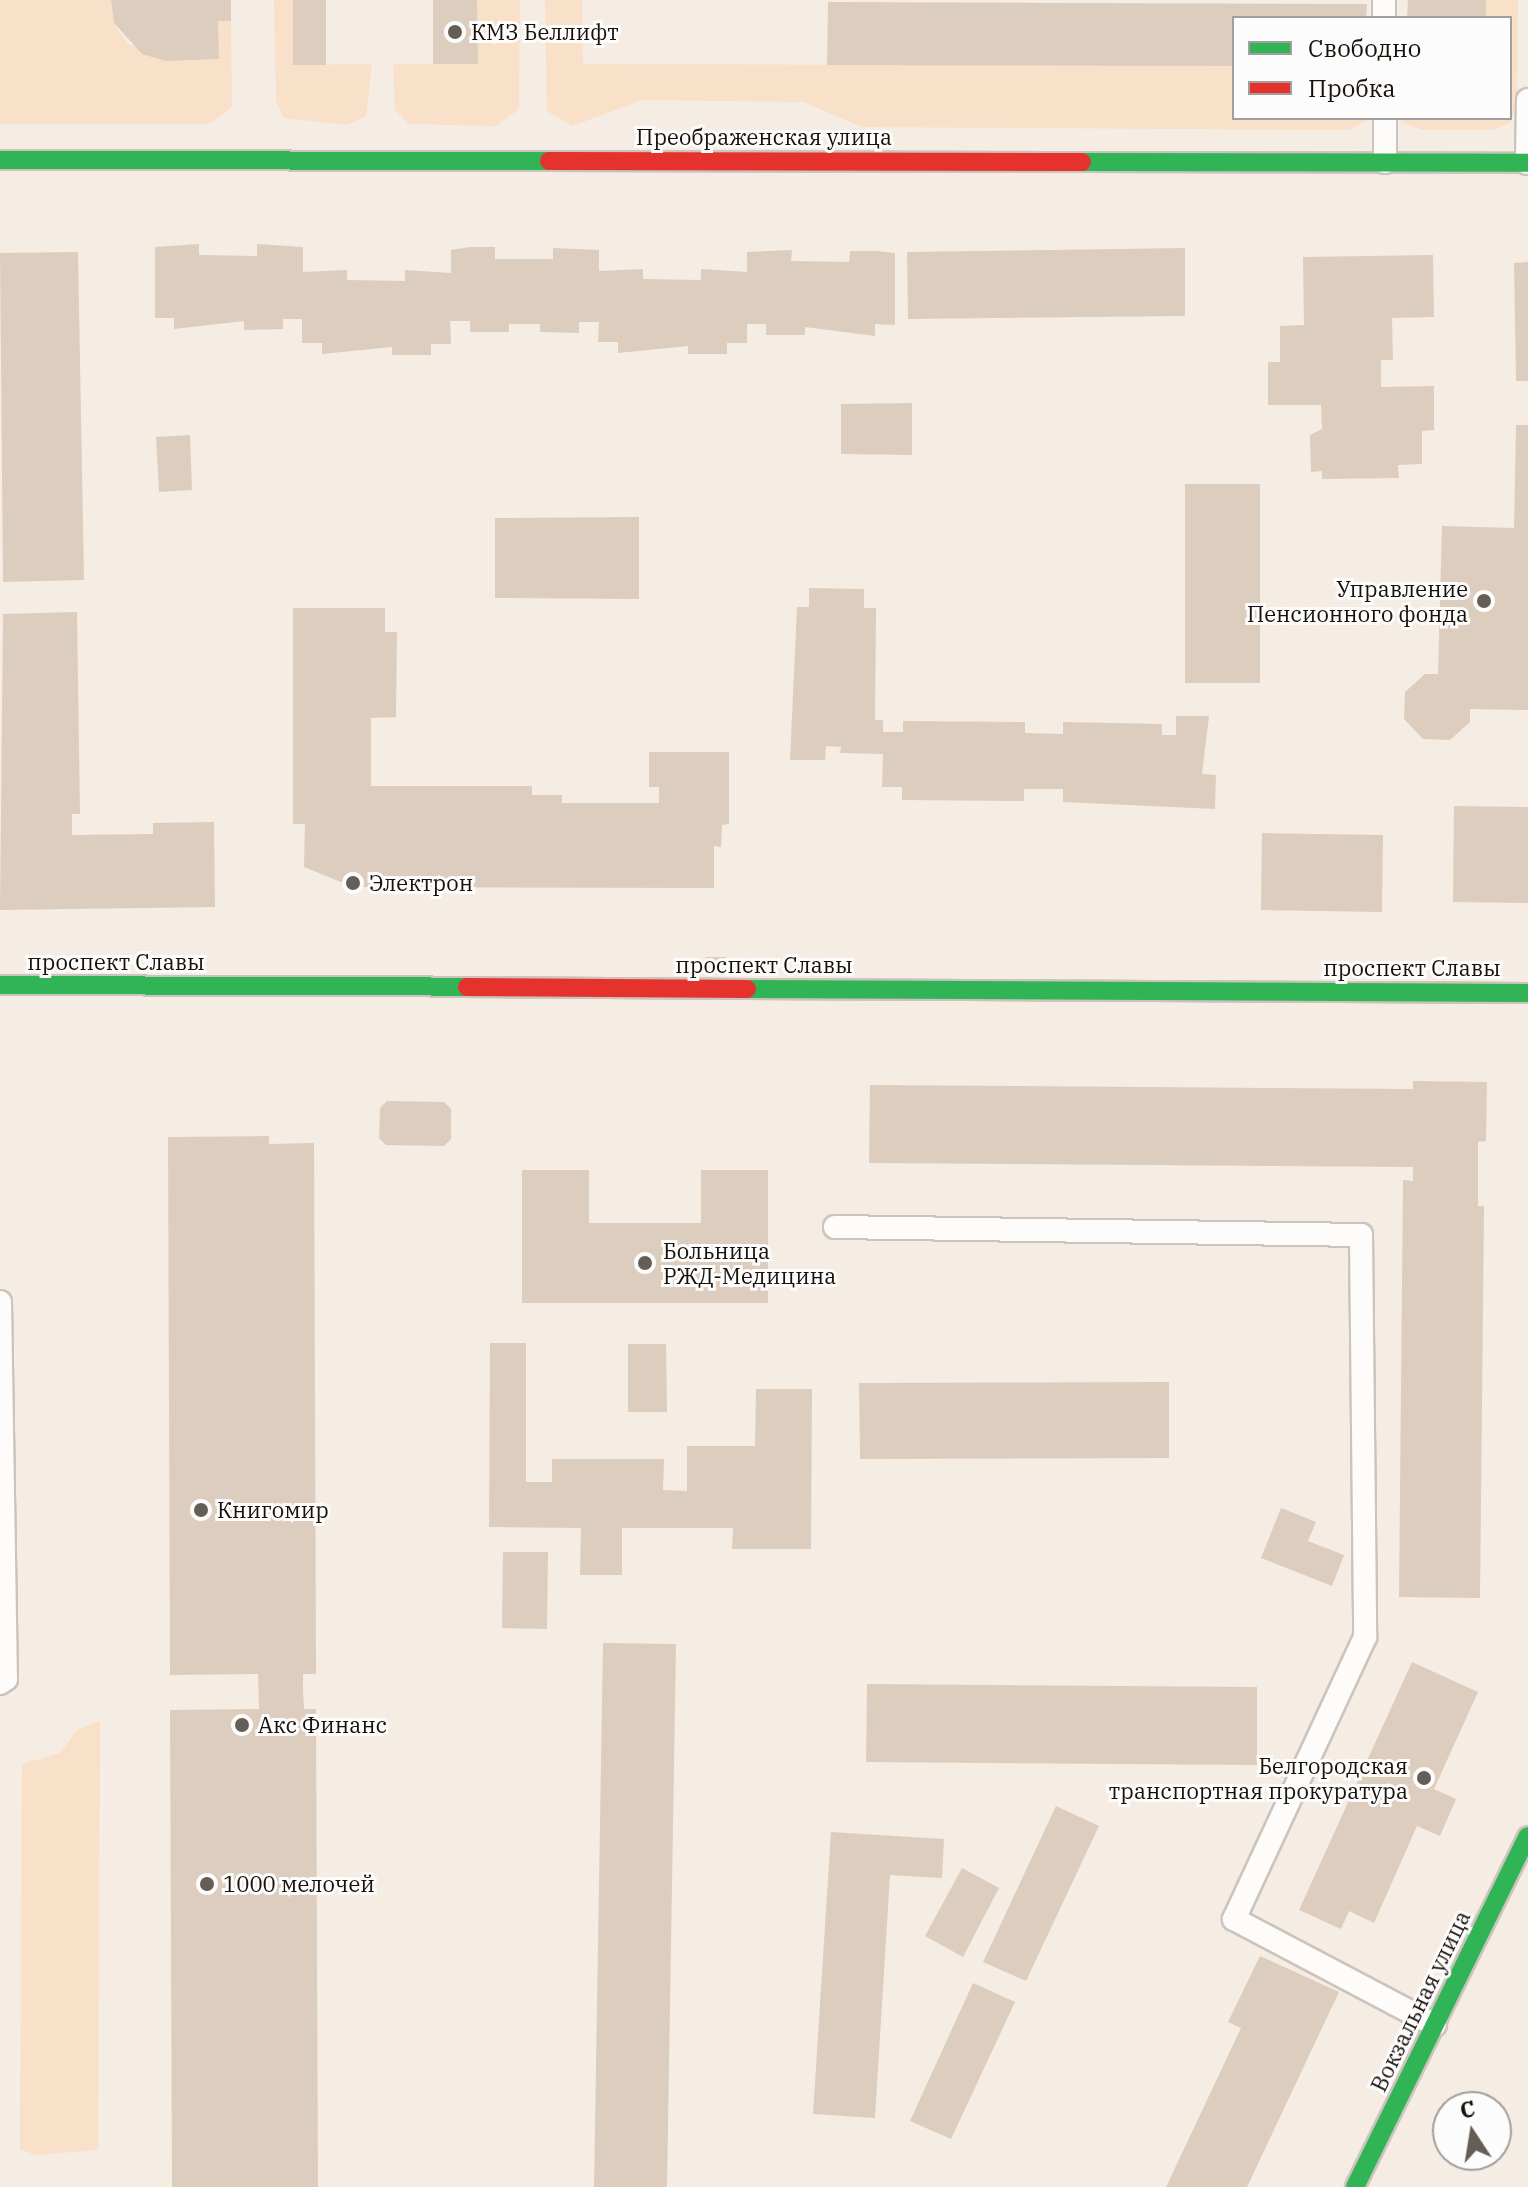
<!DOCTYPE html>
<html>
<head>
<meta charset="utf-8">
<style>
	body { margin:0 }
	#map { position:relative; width:1528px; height:2187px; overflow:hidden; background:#f5ece3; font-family:"IBM Plex Serif",serif }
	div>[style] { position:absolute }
	.green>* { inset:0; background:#f9e0c9 }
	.building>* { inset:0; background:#ddcdbe }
	.roads { filter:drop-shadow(2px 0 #ccc4bc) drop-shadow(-2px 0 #ccc4bc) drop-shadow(0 2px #ccc4bc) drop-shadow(0 -2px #ccc4bc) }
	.lane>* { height:22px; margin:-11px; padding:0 11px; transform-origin:11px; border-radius:11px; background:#fefcfb }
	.fast>* { height:18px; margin:-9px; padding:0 9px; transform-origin:9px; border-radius:9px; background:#30b455 }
	.jam>* { height:18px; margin:-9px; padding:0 9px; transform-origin:9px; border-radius:9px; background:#e5322d }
	.dots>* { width:22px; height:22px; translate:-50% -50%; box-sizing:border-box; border:4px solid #fcfcfc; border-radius:50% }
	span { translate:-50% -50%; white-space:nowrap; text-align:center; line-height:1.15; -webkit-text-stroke:6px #fcfcfc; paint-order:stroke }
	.poi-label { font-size:22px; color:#18110a }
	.left { translate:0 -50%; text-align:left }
	.right { translate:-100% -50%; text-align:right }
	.street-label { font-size:22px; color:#18110a }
	.legend { position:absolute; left:1232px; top:16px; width:280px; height:104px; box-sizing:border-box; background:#fcfcfc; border:2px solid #a19e9b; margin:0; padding:10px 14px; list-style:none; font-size:24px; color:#18110a }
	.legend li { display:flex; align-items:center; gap:16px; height:40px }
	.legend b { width:40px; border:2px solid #a19e9b }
	.north { position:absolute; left:1432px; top:2091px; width:80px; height:80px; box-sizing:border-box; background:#fcfcfc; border:2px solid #a19e9b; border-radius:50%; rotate:348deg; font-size:22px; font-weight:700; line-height:32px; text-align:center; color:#18110a }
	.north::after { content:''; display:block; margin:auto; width:28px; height:36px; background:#655e56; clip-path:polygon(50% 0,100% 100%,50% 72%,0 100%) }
</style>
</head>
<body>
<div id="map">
	<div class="green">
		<i style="clip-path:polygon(0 0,111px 0,114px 23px,127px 43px,166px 61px,219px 59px,218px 21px,231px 21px,232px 107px,209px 124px,0 124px)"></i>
		<i style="clip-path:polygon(274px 0,293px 0,294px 65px,372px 64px,366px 116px,348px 125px,284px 118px,276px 100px)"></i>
		<i style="clip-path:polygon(477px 0,520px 0,519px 109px,496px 126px,409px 124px,395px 110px,393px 64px,477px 64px)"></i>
		<i style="clip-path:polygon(545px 0,582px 0,583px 64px,1234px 66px,1234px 118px,1370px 118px,1350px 130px,862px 127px,803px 102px,643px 100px,572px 126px,547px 111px)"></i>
		<i style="clip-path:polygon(1486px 0,1518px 0,1517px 104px,1510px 123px,1492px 130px,1422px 130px,1403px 123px,1399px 118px,1510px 118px,1510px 18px,1486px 18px)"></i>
		<i style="clip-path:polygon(100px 1721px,98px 2150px,37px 2155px,20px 2150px,22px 1764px,60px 1753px,77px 1730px)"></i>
	</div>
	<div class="building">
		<i style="clip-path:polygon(111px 0,231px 0,231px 21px,218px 21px,219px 59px,166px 61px,142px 54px,114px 23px)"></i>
		<i style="clip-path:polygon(293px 0,326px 0,326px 65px,293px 65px)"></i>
		<i style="clip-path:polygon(433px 0,477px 0,478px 64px,433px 64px)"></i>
		<i style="clip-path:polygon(1408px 0,1486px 0,1486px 18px,1407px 18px)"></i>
		<i style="clip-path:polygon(828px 2px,1367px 4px,1366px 18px,1234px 18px,1234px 66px,827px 65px)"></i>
		<i style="clip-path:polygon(199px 244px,199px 255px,257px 256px,257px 244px,303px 247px,303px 272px,347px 270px,347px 280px,405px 281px,405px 270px,451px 273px,451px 250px,470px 247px,495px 247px,495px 259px,553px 259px,553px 248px,599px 250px,599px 271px,643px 269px,643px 279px,701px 280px,701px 269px,747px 272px,747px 252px,792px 250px,791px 261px,849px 262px,850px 251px,876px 251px,895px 253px,895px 325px,875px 324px,875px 336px,805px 327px,805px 335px,766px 335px,766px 324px,747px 324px,747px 343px,727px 343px,727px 354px,688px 354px,688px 346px,618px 353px,618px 342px,598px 342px,599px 322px,579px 322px,579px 333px,540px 332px,540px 324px,509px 324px,509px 332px,470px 332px,470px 321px,450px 321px,451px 344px,431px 344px,431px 355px,392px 355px,392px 347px,322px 354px,322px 343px,302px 343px,302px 319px,283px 319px,283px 329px,244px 330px,244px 321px,174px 329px,174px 318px,155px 318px,155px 247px)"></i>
		<i style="clip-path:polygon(1185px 248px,1185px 316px,908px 319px,907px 252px)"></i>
		<i style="clip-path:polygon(78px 252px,84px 580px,3px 582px,0 253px)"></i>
		<i style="clip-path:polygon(1433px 255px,1434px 317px,1392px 318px,1393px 360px,1381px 360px,1381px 387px,1434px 386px,1434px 430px,1422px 431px,1422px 464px,1398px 465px,1399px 478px,1322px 479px,1322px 471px,1311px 472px,1310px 435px,1322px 429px,1321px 405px,1268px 405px,1268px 362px,1280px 362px,1280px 326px,1304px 325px,1303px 257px)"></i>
		<i style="clip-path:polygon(1528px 262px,1528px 381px,1516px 381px,1514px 263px)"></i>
		<i style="clip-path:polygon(912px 403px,912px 455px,841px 454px,841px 404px)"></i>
		<i style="clip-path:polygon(1516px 425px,1528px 425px,1528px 710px,1470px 709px,1470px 722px,1450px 740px,1423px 739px,1404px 719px,1405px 692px,1425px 674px,1438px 674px,1442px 526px,1514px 528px)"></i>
		<i style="clip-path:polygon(190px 435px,192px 490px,159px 492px,156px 437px)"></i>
		<i style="clip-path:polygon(1185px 484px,1260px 484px,1260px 683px,1185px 683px)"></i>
		<i style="clip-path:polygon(639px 517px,639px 599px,495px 598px,495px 518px)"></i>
		<i style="clip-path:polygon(809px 588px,864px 589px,864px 608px,876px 608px,875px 720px,883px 720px,883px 732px,903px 732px,903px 721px,1025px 722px,1025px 733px,1063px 734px,1063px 722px,1162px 724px,1162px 735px,1176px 735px,1176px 716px,1209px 716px,1202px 774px,1216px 775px,1215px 809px,1063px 802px,1063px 789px,1024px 789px,1024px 801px,902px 800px,902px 787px,882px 787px,883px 754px,840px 753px,841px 747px,826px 746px,825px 760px,790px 760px,797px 607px,809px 607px)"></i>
		<i style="clip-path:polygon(293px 608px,385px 608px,385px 632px,397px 632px,396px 717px,371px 718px,371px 786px,532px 786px,532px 795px,562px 795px,562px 803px,659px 803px,659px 787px,649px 787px,649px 752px,729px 752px,729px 824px,722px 825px,721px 847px,714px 846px,714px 888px,353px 887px,304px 867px,305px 824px,293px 824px)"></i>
		<i style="clip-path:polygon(77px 612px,80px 814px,72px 814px,72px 835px,153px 834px,153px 823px,214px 822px,215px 907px,0 910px,3px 614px)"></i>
		<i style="clip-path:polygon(1454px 806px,1528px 807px,1528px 903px,1453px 902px)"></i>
		<i style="clip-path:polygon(1262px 833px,1383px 835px,1382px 912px,1261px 910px)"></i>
		<i style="clip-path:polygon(706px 957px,726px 957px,726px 974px,707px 975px)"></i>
		<i style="clip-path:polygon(1413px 1081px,1487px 1082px,1486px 1141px,1478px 1142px,1478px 1206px,1484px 1206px,1480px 1598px,1399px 1597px,1403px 1180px,1413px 1181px,1413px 1167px,869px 1163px,870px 1085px,1413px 1089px)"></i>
		<i style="clip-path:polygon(387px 1101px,444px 1102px,451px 1109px,451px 1139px,444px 1146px,386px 1145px,379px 1138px,380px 1108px)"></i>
		<i style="clip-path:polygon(269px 1136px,269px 1144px,314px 1143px,316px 1674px,303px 1674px,303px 1691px,304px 1709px,316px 1709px,318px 2187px,172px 2187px,170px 1710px,259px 1709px,258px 1674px,170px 1675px,168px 1137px)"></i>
		<i style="clip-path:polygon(522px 1170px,589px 1170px,589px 1223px,701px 1223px,701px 1170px,768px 1170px,768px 1303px,522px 1303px)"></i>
		<i style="clip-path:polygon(490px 1343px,526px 1343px,526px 1482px,552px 1482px,552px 1459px,664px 1459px,663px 1490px,687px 1491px,687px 1446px,755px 1446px,756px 1389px,812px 1389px,811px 1549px,732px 1549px,733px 1528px,622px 1528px,622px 1575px,580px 1575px,581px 1528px,489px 1527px)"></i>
		<i style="clip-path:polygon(628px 1344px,666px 1344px,667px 1412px,628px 1412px)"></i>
		<i style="clip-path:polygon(1169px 1382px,1169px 1458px,860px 1459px,859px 1383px)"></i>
		<i style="clip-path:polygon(1281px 1508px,1316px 1522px,1308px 1541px,1344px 1555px,1332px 1586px,1261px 1558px)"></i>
		<i style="clip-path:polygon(503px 1552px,548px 1552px,547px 1629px,502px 1628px)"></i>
		<i style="clip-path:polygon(603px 1643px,676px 1644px,667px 2187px,594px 2187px)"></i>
		<i style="clip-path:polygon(1412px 1662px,1478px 1692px,1434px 1789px,1456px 1799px,1440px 1836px,1417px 1826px,1374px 1923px,1349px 1911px,1341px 1929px,1299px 1910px)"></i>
		<i style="clip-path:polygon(867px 1684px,1257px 1687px,1257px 1765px,866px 1762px)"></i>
		<i style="clip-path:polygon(1056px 1806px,1099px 1826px,1026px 1981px,983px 1962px)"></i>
		<i style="clip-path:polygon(831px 1832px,944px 1839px,942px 1878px,890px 1875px,875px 2118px,813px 2114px)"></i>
		<i style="clip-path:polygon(962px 1868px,999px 1888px,963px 1957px,925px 1936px)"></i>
		<i style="clip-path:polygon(1260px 1956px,1339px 1992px,1247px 2187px,1166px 2187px,1241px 2028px,1228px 2022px)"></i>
		<i style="clip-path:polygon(973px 1983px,1015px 2002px,951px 2139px,910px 2121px)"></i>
	</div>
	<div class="roads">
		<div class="lane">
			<i style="left:1384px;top:0;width:18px;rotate:90deg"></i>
			<i style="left:1385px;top:118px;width:44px;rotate:90deg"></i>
			<i style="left:1527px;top:163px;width:63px;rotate:-89.1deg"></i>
			<i style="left:835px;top:1227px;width:526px;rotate:0.87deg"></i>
			<i style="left:1361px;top:1235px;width:402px;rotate:89.4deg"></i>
			<i style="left:1365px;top:1637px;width:311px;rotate:114.9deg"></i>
			<i style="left:1234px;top:1919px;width:227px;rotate:27.8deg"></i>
			<i style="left:0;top:1302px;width:377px;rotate:89.1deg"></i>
			<i style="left:6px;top:1679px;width:7px;rotate:146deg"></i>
		</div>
		<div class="fast">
			<i style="left:0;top:160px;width:549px;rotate:0.1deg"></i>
			<i style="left:1082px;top:162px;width:446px;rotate:0.1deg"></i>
			<i style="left:0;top:985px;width:467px;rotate:0.2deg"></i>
			<i style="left:747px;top:989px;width:781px;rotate:0.29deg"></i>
			<i style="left:1355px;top:2187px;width:391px;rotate:-63.8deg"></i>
		</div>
		<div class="jam">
			<i style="left:549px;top:161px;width:533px;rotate:0.11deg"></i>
			<i style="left:467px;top:987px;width:280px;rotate:0.4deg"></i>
		</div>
	</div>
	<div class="dots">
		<i style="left:455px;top:32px;background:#655e56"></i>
		<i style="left:1484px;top:601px;background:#655e56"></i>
		<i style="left:353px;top:883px;background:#655e56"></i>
		<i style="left:645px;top:1263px;background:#655e56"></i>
		<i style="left:201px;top:1510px;background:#655e56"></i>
		<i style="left:242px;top:1725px;background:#655e56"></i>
		<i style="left:1424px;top:1778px;background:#655e56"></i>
		<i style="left:207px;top:1884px;background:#655e56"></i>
	</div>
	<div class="poi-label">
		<span class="left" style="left:471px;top:32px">КМЗ Беллифт</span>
		<span class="right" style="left:1468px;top:601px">Управление<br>Пенсионного фонда</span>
		<span class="left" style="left:369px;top:883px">Электрон</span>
		<span class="left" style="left:663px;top:1263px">Больница<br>РЖД-Медицина</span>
		<span class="left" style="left:217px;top:1510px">Книгомир</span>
		<span class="left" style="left:258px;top:1725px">Акс Финанс</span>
		<span class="right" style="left:1408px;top:1778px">Белгородская<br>транспортная прокуратура</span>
		<span class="left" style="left:223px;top:1884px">1000 мелочей</span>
	</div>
	<div class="street-label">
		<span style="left:764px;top:137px">Преображенская улица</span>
		<span style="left:116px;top:962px">проспект Славы</span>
		<span style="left:764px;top:965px">проспект Славы</span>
		<span style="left:1412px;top:968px">проспект Славы</span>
		<span style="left:1420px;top:2001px;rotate:-64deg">Вокзальная улица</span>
	</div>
	<ul class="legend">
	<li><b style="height:10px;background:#30b455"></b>Свободно</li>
	<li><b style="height:10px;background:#e5322d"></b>Пробка</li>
	</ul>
	<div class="north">С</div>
</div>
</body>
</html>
